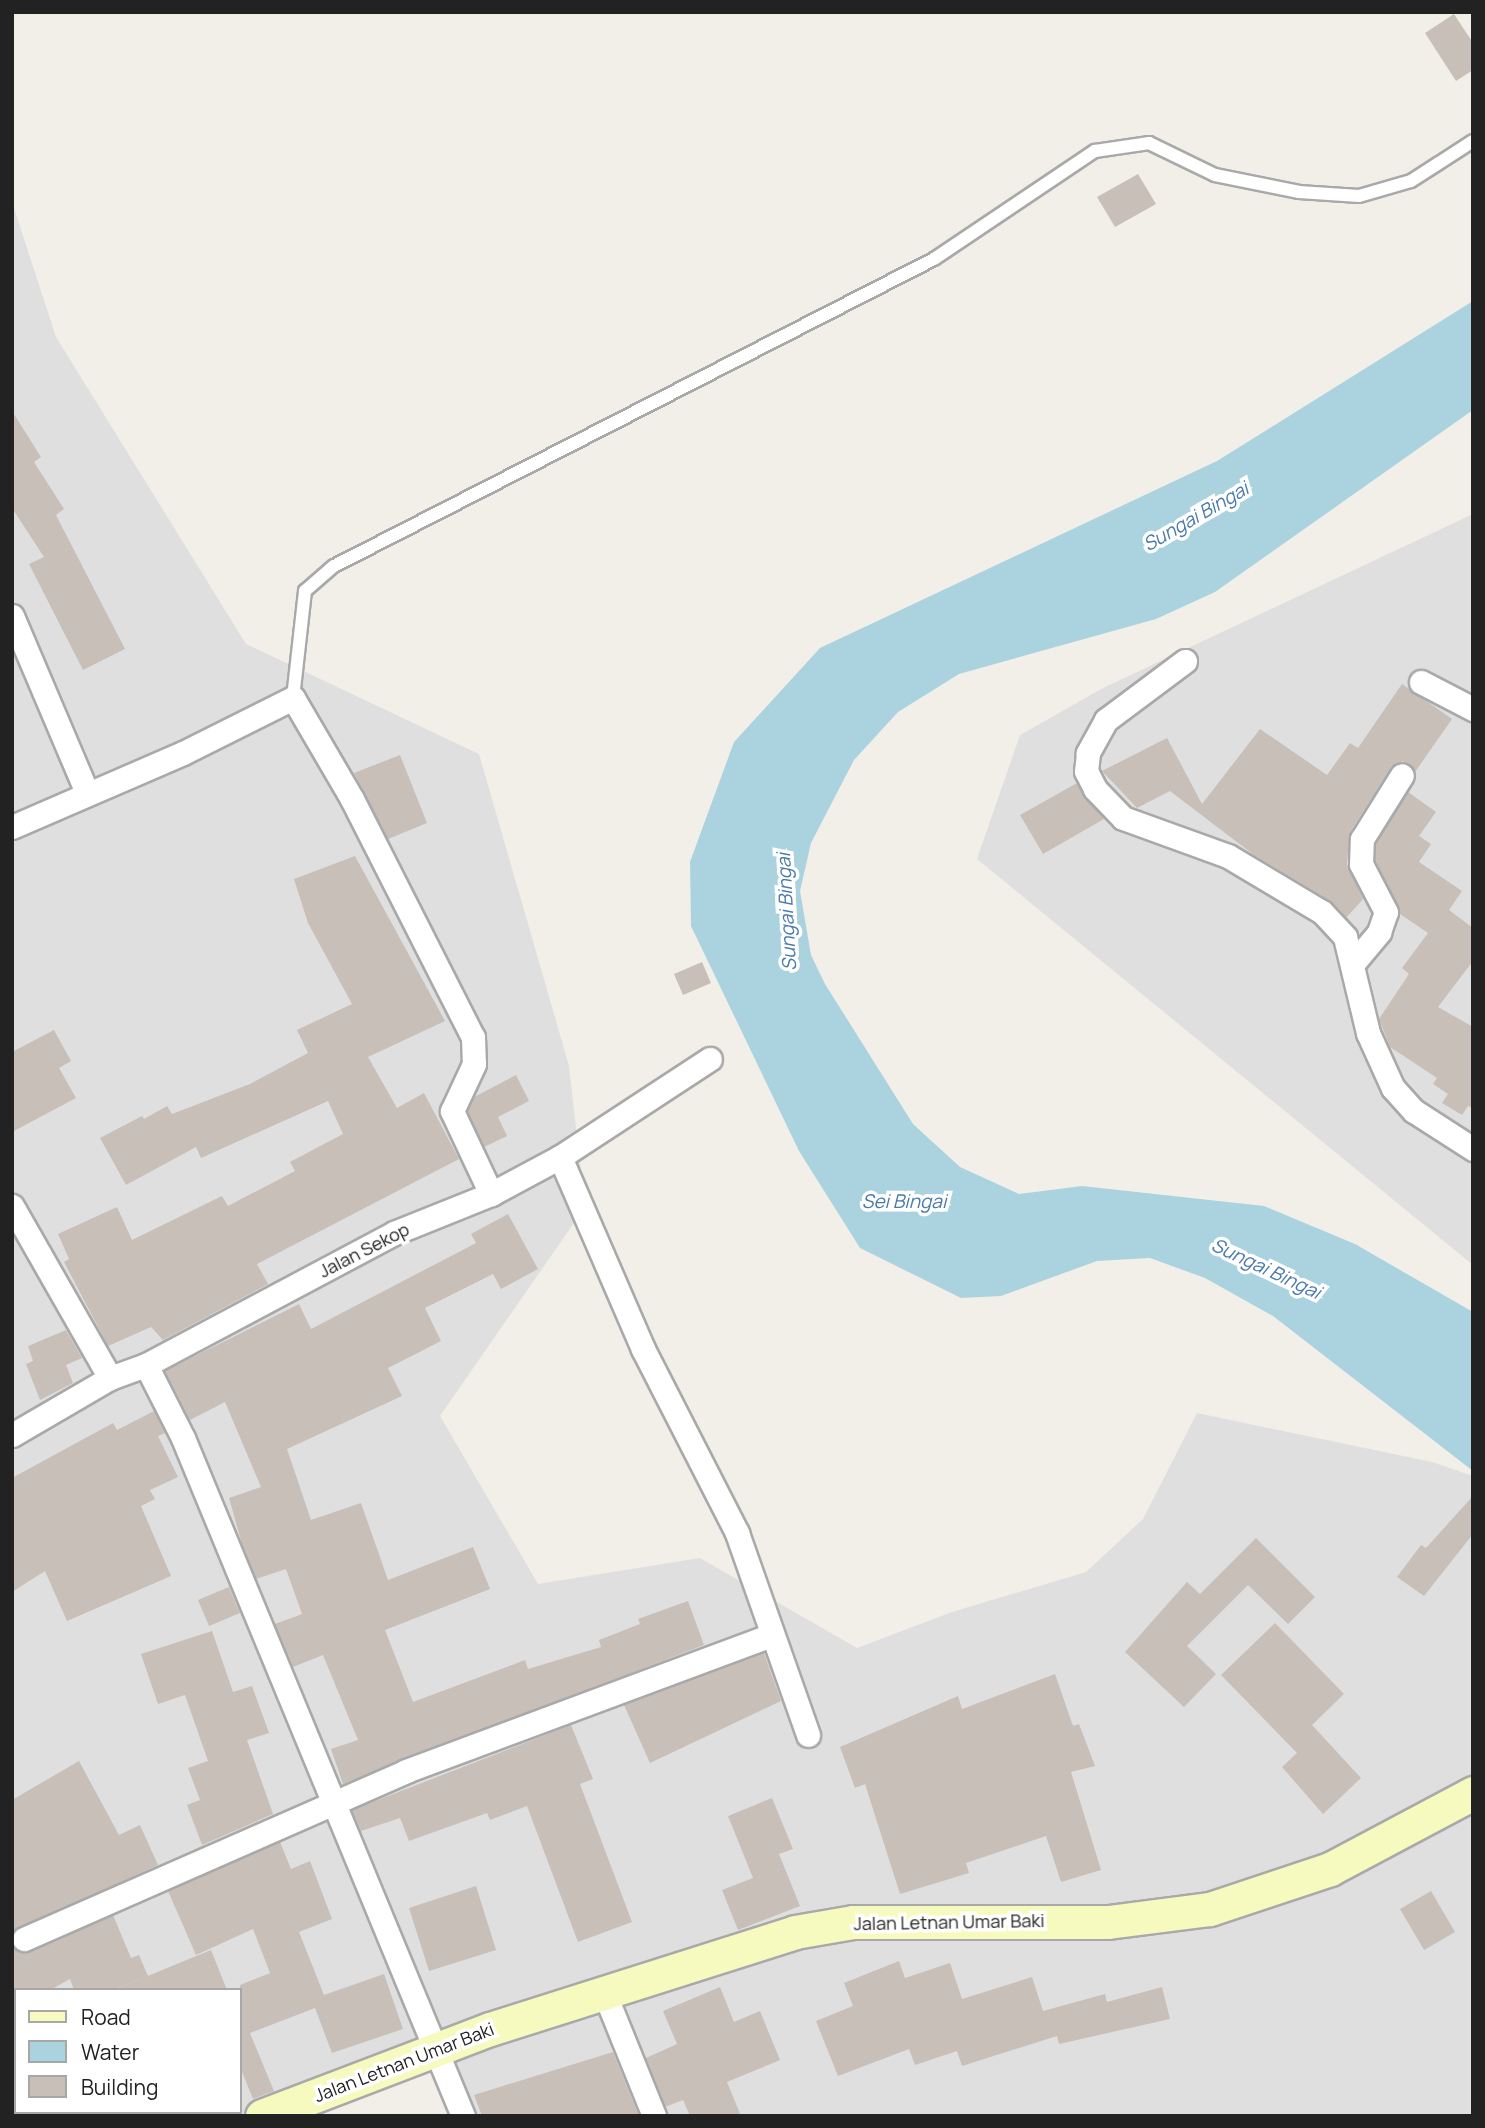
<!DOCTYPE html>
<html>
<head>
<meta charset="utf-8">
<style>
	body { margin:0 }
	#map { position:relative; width:1485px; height:2128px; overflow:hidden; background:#f2efe9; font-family:Manrope,sans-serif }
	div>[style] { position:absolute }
	.residential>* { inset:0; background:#e0dfdf }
	.water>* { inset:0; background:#aad3df }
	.building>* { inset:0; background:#c7bfb8 }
	.roads { filter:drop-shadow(2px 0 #a9a9a9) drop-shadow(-2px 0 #a9a9a9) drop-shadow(0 2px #a9a9a9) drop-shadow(0 -2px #a9a9a9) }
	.lane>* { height:12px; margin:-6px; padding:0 6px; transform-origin:6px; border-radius:6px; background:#fff }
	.street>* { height:23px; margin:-11.5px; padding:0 11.5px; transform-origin:11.5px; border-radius:11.5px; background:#fff }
	.secondary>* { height:33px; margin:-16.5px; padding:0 16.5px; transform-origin:16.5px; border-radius:16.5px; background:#f7fabf }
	span { translate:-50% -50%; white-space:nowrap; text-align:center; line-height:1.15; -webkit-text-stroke:7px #fff; paint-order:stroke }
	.street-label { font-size:18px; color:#222 }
	.water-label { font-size:19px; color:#4a7aab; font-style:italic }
	.frame { position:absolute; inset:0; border:14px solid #222; pointer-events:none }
	.legend { position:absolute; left:14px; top:1988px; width:228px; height:126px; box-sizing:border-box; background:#fff; border:2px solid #a7a7a7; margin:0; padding:9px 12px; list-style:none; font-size:21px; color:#222 }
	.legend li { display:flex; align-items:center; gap:14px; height:35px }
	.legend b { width:35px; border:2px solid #a7a7a7 }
</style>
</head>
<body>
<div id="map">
	<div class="residential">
		<i style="clip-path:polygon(evenodd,12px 202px,56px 337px,246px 644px,479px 754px,569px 1066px,585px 1207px,440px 1416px,538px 1584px,700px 1558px,857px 1648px,952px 1612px,1086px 1572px,1143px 1519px,1197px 1413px,1432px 1462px,1473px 1476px,1473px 2116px,454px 2116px,430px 2064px,264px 2116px,12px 2116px,12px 202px,16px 1990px,240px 1990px,240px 2112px,16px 2112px,16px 1990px)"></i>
		<i style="clip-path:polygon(1473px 514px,1473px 1265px,977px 859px,1020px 735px,1103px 688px)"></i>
	</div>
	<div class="water">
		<i style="clip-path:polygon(1473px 301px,1473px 410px,1215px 592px,1156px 619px,959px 674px,898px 712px,854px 760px,811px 843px,800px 891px,811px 955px,825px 984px,913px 1124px,960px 1167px,1019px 1194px,1082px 1186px,1264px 1206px,1355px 1244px,1473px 1312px,1473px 1471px,1273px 1316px,1205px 1278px,1150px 1258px,1097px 1261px,1001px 1296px,961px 1298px,860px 1248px,799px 1151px,691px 926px,690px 862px,734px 742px,820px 648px,1217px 461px)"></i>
	</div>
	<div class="building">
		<i style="clip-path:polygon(1454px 14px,1473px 43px,1473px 70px,1456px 81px,1425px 33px)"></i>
		<i style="clip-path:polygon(1138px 174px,1156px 204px,1115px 227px,1097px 197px)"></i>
		<i style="clip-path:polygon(12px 411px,41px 457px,34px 462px,64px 509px,56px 515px,125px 649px,83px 670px,29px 564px,44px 557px,12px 508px)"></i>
		<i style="clip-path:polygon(1402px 684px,1452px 719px,1415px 772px,1403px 761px,1391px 767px,1350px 832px,1347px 864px,1363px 899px,1346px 918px,1329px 900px,1254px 855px,1170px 791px,1137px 808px,1102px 771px,1167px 738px,1202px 804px,1260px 729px,1327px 775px,1350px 743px,1358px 748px)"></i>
		<i style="clip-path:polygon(400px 755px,427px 823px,388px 839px,354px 773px)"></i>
		<i style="clip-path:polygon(1077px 783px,1104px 819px,1043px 854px,1020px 815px)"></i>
		<i style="clip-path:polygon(1408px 792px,1436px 812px,1419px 836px,1431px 844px,1419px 862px,1462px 891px,1449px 910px,1473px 928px,1473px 961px,1438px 1007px,1473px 1027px,1473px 1108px,1468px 1106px,1462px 1115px,1442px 1103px,1448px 1094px,1433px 1084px,1437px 1078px,1390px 1047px,1379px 1019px,1409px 974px,1402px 968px,1428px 933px,1400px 914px,1375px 861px,1376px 843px)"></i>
		<i style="clip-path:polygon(355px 856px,445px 1021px,368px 1057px,397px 1108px,424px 1093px,459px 1159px,257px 1264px,268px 1284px,163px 1340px,151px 1327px,108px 1346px,64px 1262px,69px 1259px,58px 1234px,117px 1207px,132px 1240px,222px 1196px,228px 1206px,295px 1171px,290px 1162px,343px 1134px,328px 1101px,201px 1158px,196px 1147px,126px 1185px,100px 1138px,142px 1116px,144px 1119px,167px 1106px,172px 1114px,250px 1084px,308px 1053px,297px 1030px,352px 1004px,308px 923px,294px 879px)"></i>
		<i style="clip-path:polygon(702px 962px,711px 983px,683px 995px,674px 974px)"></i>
		<i style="clip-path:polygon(54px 1030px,71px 1061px,59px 1068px,76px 1098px,12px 1132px,12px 1052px)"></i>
		<i style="clip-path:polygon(516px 1075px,529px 1101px,498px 1117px,507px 1136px,484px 1147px,467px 1111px,474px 1097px)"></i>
		<i style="clip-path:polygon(508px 1214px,538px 1269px,501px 1289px,493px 1274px,425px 1308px,441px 1341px,388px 1368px,402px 1396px,287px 1449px,311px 1520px,361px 1503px,388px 1580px,473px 1547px,490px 1589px,385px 1630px,413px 1702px,525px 1660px,528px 1669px,601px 1647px,599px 1640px,640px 1624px,638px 1619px,688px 1601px,704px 1645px,343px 1784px,331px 1749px,358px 1740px,323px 1655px,293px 1667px,275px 1624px,302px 1614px,286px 1569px,256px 1579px,242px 1544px,229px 1498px,261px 1487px,225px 1402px,190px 1420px,165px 1371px,299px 1304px,311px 1329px,476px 1243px,471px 1234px)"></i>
		<i style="clip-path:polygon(66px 1330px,82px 1358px,66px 1365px,73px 1383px,40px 1400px,26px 1364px,33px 1361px,28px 1346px)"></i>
		<i style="clip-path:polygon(154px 1411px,165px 1433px,158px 1436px,178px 1477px,150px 1490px,155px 1499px,141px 1506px,171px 1576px,67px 1621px,45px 1571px,12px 1592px,12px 1478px,113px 1423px,117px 1430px)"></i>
		<i style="clip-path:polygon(1473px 1496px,1473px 1534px,1424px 1596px,1397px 1577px,1421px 1545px,1426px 1548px)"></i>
		<i style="clip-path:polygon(1256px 1538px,1315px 1597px,1288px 1624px,1248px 1585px,1187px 1646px,1216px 1674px,1184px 1707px,1125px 1652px,1187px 1582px,1200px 1594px)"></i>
		<i style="clip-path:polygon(229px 1587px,240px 1613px,209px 1626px,198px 1600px)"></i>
		<i style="clip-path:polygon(1275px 1623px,1344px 1694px,1312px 1725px,1361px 1778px,1323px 1814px,1282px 1767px,1297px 1753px,1221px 1675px)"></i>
		<i style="clip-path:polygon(212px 1631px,233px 1692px,252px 1686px,269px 1733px,247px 1740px,273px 1814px,202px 1845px,187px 1805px,200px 1800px,188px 1768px,208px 1761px,185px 1695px,158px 1704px,141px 1654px)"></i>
		<i style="clip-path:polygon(764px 1653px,781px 1701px,650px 1763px,624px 1705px)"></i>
		<i style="clip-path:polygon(1055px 1674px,1073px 1726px,1079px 1724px,1095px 1766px,1071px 1772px,1101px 1870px,1061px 1882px,1046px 1836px,966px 1863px,969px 1873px,900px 1894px,865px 1784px,855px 1788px,840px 1747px,958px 1696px,962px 1709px)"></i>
		<i style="clip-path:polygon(571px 1725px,593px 1779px,580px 1784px,632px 1922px,578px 1942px,527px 1806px,490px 1820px,487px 1813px,409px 1841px,400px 1818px,361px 1831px,352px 1810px)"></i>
		<i style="clip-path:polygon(79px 1761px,119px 1835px,140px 1825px,158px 1865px,12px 1932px,12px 1800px)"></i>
		<i style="clip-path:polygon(772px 1798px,793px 1849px,779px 1854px,800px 1906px,738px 1930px,722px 1890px,753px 1878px,728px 1816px)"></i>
		<i style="clip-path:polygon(280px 1842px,291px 1869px,310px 1861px,332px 1919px,299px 1932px,324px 1995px,384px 1974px,403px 2029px,332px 2053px,315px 2008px,250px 2033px,274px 2091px,253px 2099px,240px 2067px,240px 1985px,270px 1973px,253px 1929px,196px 1955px,168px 1891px)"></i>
		<i style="clip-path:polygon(476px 1886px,496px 1950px,429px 1971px,409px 1908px)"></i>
		<i style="clip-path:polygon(1431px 1891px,1455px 1932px,1424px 1950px,1400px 1909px)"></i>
		<i style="clip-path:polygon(113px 1915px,131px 1958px,139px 1955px,148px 1976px,113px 1990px,74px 1990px,70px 1979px,50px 1990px,12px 1990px,12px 1946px,30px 1952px)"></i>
		<i style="clip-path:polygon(211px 1950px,227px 1990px,116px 1990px,116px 1989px)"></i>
		<i style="clip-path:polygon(899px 1961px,905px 1978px,950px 1963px,962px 1999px,1032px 1977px,1043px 2011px,1105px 1994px,1107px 2002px,1162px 1987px,1170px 2019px,1059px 2044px,1057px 2036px,962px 2066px,957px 2051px,915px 2065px,909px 2049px,838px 2076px,816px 2021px,853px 2006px,844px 1983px)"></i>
		<i style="clip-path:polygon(720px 1987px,734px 2022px,760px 2011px,780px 2060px,727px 2082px,741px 2116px,690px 2116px,683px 2100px,665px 2107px,646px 2058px,677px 2044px,663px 2011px)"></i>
		<i style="clip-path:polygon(613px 2052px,639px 2116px,482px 2116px,474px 2095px)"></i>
	</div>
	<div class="roads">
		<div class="lane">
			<i style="left:293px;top:698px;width:108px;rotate:-83.6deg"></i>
			<i style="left:305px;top:591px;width:38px;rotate:-41deg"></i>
			<i style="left:334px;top:566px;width:674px;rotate:-27.1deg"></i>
			<i style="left:934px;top:259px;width:194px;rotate:-33.9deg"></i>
			<i style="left:1095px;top:151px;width:55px;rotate:-8.4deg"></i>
			<i style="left:1149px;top:143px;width:73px;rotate:25.9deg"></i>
			<i style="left:1215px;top:175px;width:86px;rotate:11.4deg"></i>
			<i style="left:1299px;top:192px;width:60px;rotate:3.8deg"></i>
			<i style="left:1359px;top:196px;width:54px;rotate:-16.1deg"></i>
			<i style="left:1411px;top:181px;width:74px;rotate:-32.8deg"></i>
		</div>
		<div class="street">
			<i style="left:12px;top:616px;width:192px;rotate:67deg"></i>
			<i style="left:1185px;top:661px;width:99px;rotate:143.2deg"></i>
			<i style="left:1106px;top:720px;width:38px;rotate:119deg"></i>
			<i style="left:1088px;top:753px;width:18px;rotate:96deg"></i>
			<i style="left:1086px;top:771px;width:20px;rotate:63deg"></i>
			<i style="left:1095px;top:789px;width:40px;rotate:46deg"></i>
			<i style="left:1123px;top:818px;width:112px;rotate:19.9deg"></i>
			<i style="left:1228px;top:856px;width:109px;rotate:30.8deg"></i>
			<i style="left:1322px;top:912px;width:34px;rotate:47deg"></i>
			<i style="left:1345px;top:937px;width:99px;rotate:76.5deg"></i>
			<i style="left:1368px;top:1033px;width:60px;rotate:65.6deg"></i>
			<i style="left:1393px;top:1088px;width:31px;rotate:48deg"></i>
			<i style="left:1414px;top:1111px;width:70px;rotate:32.8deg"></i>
			<i style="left:1421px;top:682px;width:59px;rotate:27.4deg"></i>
			<i style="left:12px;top:827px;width:186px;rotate:-23.4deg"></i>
			<i style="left:183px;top:753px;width:123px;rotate:-26.6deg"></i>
			<i style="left:293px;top:698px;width:117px;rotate:59.7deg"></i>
			<i style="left:352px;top:799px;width:267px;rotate:63.1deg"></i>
			<i style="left:473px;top:1037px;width:27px;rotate:88deg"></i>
			<i style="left:474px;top:1064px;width:52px;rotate:115.1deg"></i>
			<i style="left:452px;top:1111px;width:92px;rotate:64.8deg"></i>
			<i style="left:1355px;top:961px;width:38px;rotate:-50deg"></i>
			<i style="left:1379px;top:932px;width:21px;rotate:-71deg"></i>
			<i style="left:1386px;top:912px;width:54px;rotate:-117.5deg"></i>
			<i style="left:1361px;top:864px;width:25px;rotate:-88deg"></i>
			<i style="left:1362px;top:839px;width:75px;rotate:-58deg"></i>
			<i style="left:560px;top:1157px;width:209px;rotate:66.6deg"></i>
			<i style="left:643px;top:1349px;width:207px;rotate:62.9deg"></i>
			<i style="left:737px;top:1533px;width:214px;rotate:70.6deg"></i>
			<i style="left:12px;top:1206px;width:198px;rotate:60.3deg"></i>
			<i style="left:146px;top:1365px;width:82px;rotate:63.1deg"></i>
			<i style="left:183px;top:1438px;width:734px;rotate:67.56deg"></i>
			<i style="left:12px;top:1435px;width:113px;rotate:-30.2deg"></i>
			<i style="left:110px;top:1378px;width:38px;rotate:-20deg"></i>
			<i style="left:146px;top:1365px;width:281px;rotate:-28deg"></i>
			<i style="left:394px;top:1233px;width:105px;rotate:-21.9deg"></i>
			<i style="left:491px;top:1194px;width:78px;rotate:-28.2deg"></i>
			<i style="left:560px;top:1157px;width:179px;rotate:-33.2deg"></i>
			<i style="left:24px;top:1939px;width:417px;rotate:-23.7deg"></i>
			<i style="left:406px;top:1771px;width:387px;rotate:-20.4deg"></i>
			<i style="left:604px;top:1992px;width:134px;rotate:68deg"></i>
		</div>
		<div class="secondary">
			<i style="left:262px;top:2116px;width:244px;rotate:-20.9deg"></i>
			<i style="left:490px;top:2029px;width:320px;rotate:-17.6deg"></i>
			<i style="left:795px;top:1932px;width:59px;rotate:-9.8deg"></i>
			<i style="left:853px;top:1922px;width:255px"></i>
			<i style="left:1108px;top:1922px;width:103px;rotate:-7.3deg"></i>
			<i style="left:1210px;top:1909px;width:126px;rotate:-18.4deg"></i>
			<i style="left:1330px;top:1869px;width:162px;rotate:-28deg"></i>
		</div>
	</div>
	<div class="street-label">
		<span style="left:364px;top:1250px;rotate:-27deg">Jalan Sekop</span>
		<span style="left:949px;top:1922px;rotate:-1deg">Jalan Letnan Umar Baki</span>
		<span style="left:404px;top:2062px;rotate:-21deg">Jalan Letnan Umar Baki</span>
	</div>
	<div class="water-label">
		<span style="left:1196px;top:517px;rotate:-30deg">Sungai Bingai</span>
		<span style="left:787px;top:912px;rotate:-93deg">Sungai Bingai</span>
		<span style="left:904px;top:1202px">Sei Bingai</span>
		<span style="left:1266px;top:1269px;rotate:25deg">Sungai Bingai</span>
	</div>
	<div class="frame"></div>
	<ul class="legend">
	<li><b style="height:9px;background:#f7fabf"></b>Road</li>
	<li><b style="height:19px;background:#aad3df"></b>Water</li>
	<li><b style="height:19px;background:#c7bfb8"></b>Building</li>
	</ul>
</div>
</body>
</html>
